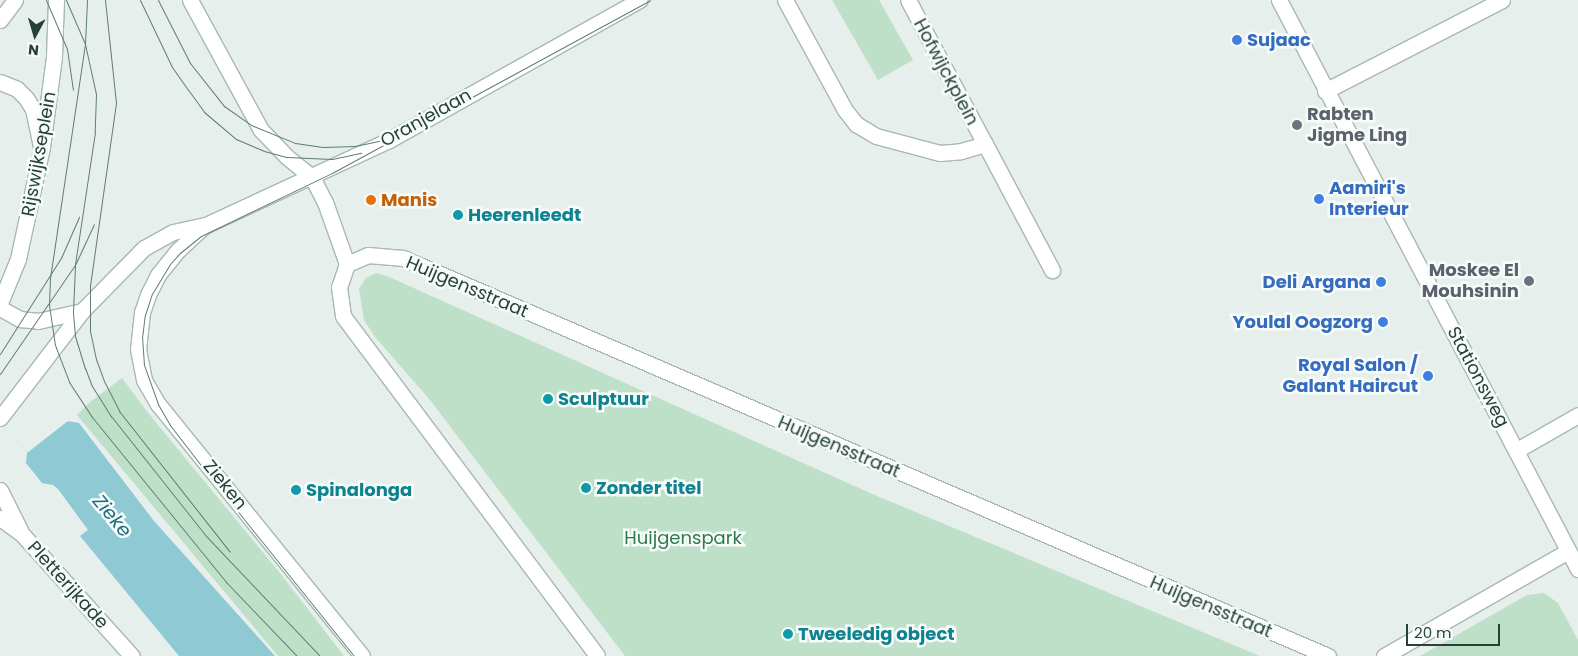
<!DOCTYPE html>
<html>
<head>
<meta charset="utf-8">
<style>
	body { margin:0 }
	#map { position:relative; width:1578px; height:656px; overflow:hidden; background:#e6efeb; font-family:Poppins,sans-serif }
	div>[style] { position:absolute }
	.green>* { inset:0; background:#bfe0c8 }
	.water>* { inset:0; background:#8ec9d4 }
	.pier>* { inset:0; background:#e6efeb }
	.roads { filter:drop-shadow(1px 0 #a8b8b2) drop-shadow(-1px 0 #a8b8b2) drop-shadow(0 1px #a8b8b2) drop-shadow(0 -1px #a8b8b2) }
	.street>* { height:15px; margin:-7.5px; padding:0 7.5px; transform-origin:7.5px; border-radius:7.5px; background:#fff }
	.secondary>* { height:15px; margin:-7.5px; padding:0 7.5px; transform-origin:7.5px; border-radius:7.5px; background:#fff }
	.tram>* { height:1px; margin:-0.5px; padding:0 0.5px; transform-origin:0.5px; border-radius:0.5px; background:#5f7d75 }
	.dots>* { width:14px; height:14px; translate:-50% -50%; box-sizing:border-box; border:2px solid #f7fbf9; border-radius:50% }
	span { translate:-50% -50%; white-space:nowrap; text-align:center; line-height:1.15; -webkit-text-stroke:5px #f7fbf9; paint-order:stroke }
	.shop-label { font-size:18px; color:#366cbe; font-weight:700 }
	.left { translate:0 -50%; text-align:left }
	.right { translate:-100% -50%; text-align:right }
	.street-label { font-size:18px; color:#24423a }
	.worship-label { font-size:18px; color:#5b616d; font-weight:700 }
	.food-label { font-size:18px; color:#c56008; font-weight:700 }
	.culture-label { font-size:18px; color:#0d838f; font-weight:700 }
	.park-label { font-size:18px; color:#2d7a4b }
	.water-label { font-size:19px; color:#1c6f80; font-style:italic }
	.north { position:absolute; left:10px; top:10px; width:50px; height:50px; -webkit-text-stroke:4px #f7fbf9; paint-order:stroke; rotate:186deg; font-size:14px; font-weight:700; line-height:20px; text-align:center; color:#24423a }
	.north::after { content:''; display:block; margin:auto; width:18px; height:22px; background:#24423a; clip-path:polygon(50% 0,100% 100%,50% 72%,0 100%) }
	.scale { position:absolute; left:1406px; top:624px; width:94px; height:22px; box-sizing:border-box; border:2px solid #24423a; border-top:0; padding-left:6px; font-size:15px; line-height:18px; white-space:nowrap; color:#24423a; -webkit-text-stroke:4px #f7fbf9; paint-order:stroke }
</style>
</head>
<body>
<div id="map">
	<div class="green">
		<i style="clip-path:polygon(832px 0,879px 0,913px 60px,878px 80px)"></i>
		<i style="clip-path:polygon(376px 273px,387px 276px,870px 493px,1260px 656px,625px 656px,430px 400px,375px 337px,364px 320px,359px 289px,366px 278px)"></i>
		<i style="clip-path:polygon(122px 378px,149px 414px,280px 573px,344px 656px,278px 656px,77px 415px,90px 402px)"></i>
		<i style="clip-path:polygon(1544px 593px,1558px 603px,1578px 640px,1578px 656px,1420px 656px,1527px 595px)"></i>
	</div>
	<div class="water">
		<i style="clip-path:polygon(0 325px,67px 421px,79px 423px,154px 521px,275px 656px,179px 656px,80px 536px,88px 530px,58px 489px,53px 485px,42px 483px,26px 463px,27px 453px,0 413px)"></i>
	</div>
	<div class="pier">
		<i style="clip-path:polygon(0 323px,68px 421px,27px 453px,0 414px)"></i>
	</div>
	<div class="roads">
		<div class="street">
			<i style="left:190px;top:0;width:148px;rotate:61.4deg"></i>
			<i style="left:261px;top:130px;width:37px;rotate:46deg"></i>
			<i style="left:287px;top:157px;width:32px;rotate:39deg"></i>
			<i style="left:312px;top:177px;width:28px;rotate:63deg"></i>
			<i style="left:325px;top:202px;width:66px;rotate:70.5deg"></i>
			<i style="left:347px;top:264px;width:24px;rotate:109deg"></i>
			<i style="left:339px;top:287px;width:29px;rotate:82deg"></i>
			<i style="left:343px;top:316px;width:424px;rotate:53.2deg"></i>
			<i style="left:785px;top:0;width:125px;rotate:61.4deg"></i>
			<i style="left:845px;top:110px;width:18px;rotate:52deg"></i>
			<i style="left:856px;top:124px;width:23px;rotate:31deg"></i>
			<i style="left:876px;top:136px;width:66px;rotate:14.9deg"></i>
			<i style="left:940px;top:153px;width:21px;rotate:-5deg"></i>
			<i style="left:961px;top:151px;width:25px;rotate:-16deg"></i>
			<i style="left:985px;top:144px;width:163px;rotate:-118.1deg"></i>
			<i style="left:1279px;top:0;width:643px;rotate:62.28deg"></i>
			<i style="left:0;top:20px;width:25px;rotate:-53deg"></i>
			<i style="left:0;top:82px;width:18px;rotate:22deg"></i>
			<i style="left:17px;top:89px;width:13px;rotate:45deg"></i>
			<i style="left:26px;top:98px;width:13px;rotate:58deg"></i>
			<i style="left:33px;top:109px;width:38px;rotate:78deg"></i>
			<i style="left:1325px;top:91px;width:199px;rotate:-27.2deg"></i>
			<i style="left:985px;top:144px;width:143px;rotate:62deg"></i>
			<i style="left:204px;top:226px;width:35px;rotate:137deg"></i>
			<i style="left:178px;top:250px;width:32px;rotate:129deg"></i>
			<i style="left:158px;top:275px;width:22px;rotate:117deg"></i>
			<i style="left:148px;top:295px;width:18px;rotate:109deg"></i>
			<i style="left:142px;top:312px;width:37px;rotate:96deg"></i>
			<i style="left:138px;top:349px;width:32px;rotate:79deg"></i>
			<i style="left:144px;top:380px;width:28px;rotate:60deg"></i>
			<i style="left:158px;top:404px;width:324px;rotate:51deg"></i>
			<i style="left:347px;top:264px;width:23px;rotate:-23deg"></i>
			<i style="left:368px;top:255px;width:35px;rotate:5deg"></i>
			<i style="left:403px;top:258px;width:1007px;rotate:23.28deg"></i>
			<i style="left:0;top:308px;width:23px;rotate:29deg"></i>
			<i style="left:20px;top:319px;width:18px;rotate:6deg"></i>
			<i style="left:38px;top:321px;width:45px;rotate:-12.8deg"></i>
			<i style="left:0;top:418px;width:135px;rotate:-52.5deg"></i>
			<i style="left:82px;top:311px;width:88px;rotate:-45.5deg"></i>
			<i style="left:144px;top:248px;width:33px;rotate:-29deg"></i>
			<i style="left:173px;top:232px;width:34px;rotate:-12deg"></i>
			<i style="left:206px;top:225px;width:202px;rotate:-24.9deg"></i>
			<i style="left:389px;top:140px;width:287px;rotate:-29.2deg"></i>
			<i style="left:1517px;top:450px;width:70px;rotate:-29.8deg"></i>
			<i style="left:0;top:490px;width:45px;rotate:63.4deg"></i>
			<i style="left:0;top:518px;width:27px;rotate:36deg"></i>
			<i style="left:22px;top:534px;width:164px;rotate:48deg"></i>
			<i style="left:1384px;top:656px;width:212px;rotate:-29.7deg"></i>
		</div>
		<div class="secondary">
			<i style="left:0;top:303px;width:48px;rotate:-67.8deg"></i>
			<i style="left:18px;top:259px;width:115px;rotate:-77.9deg"></i>
			<i style="left:42px;top:147px;width:91px;rotate:-82.4deg"></i>
			<i style="left:54px;top:57px;width:57px;rotate:-88deg"></i>
		</div>
	</div>
	<div class="tram">
		<i style="left:46px;top:0;width:53px;rotate:66.8deg"></i>
		<i style="left:67px;top:49px;width:41px;rotate:81.7deg"></i>
		<i style="left:66px;top:0;width:48px;rotate:66.6deg"></i>
		<i style="left:85px;top:44px;width:51px;rotate:77.6deg"></i>
		<i style="left:96px;top:94px;width:38px;rotate:92deg"></i>
		<i style="left:95px;top:132px;width:134px;rotate:98.6deg"></i>
		<i style="left:75px;top:265px;width:48px;rotate:92.4deg"></i>
		<i style="left:73px;top:313px;width:23px;rotate:85deg"></i>
		<i style="left:75px;top:336px;width:34px;rotate:73deg"></i>
		<i style="left:85px;top:368px;width:19px;rotate:69deg"></i>
		<i style="left:92px;top:386px;width:36px;rotate:58deg"></i>
		<i style="left:111px;top:416px;width:154px;rotate:51.6deg"></i>
		<i style="left:207px;top:537px;width:164px;rotate:46.5deg"></i>
		<i style="left:87px;top:0;width:44px;rotate:92.6deg"></i>
		<i style="left:85px;top:44px;width:236px;rotate:98.5deg"></i>
		<i style="left:50px;top:277px;width:28px;rotate:92deg"></i>
		<i style="left:49px;top:305px;width:40px;rotate:81.5deg"></i>
		<i style="left:55px;top:345px;width:40px;rotate:69deg"></i>
		<i style="left:69px;top:382px;width:42px;rotate:56.7deg"></i>
		<i style="left:92px;top:417px;width:213px;rotate:50.9deg"></i>
		<i style="left:226px;top:582px;width:103px;rotate:46.2deg"></i>
		<i style="left:105px;top:0;width:104px;rotate:83.9deg"></i>
		<i style="left:116px;top:103px;width:184px;rotate:98.1deg"></i>
		<i style="left:90px;top:285px;width:46px;rotate:90deg"></i>
		<i style="left:90px;top:331px;width:29px;rotate:78deg"></i>
		<i style="left:96px;top:359px;width:23px;rotate:70deg"></i>
		<i style="left:104px;top:381px;width:34px;rotate:63deg"></i>
		<i style="left:119px;top:411px;width:179px;rotate:51.8deg"></i>
		<i style="left:140px;top:0;width:74px;rotate:64.5deg"></i>
		<i style="left:172px;top:67px;width:29px;rotate:55deg"></i>
		<i style="left:189px;top:91px;width:26px;rotate:54deg"></i>
		<i style="left:204px;top:112px;width:42px;rotate:40.2deg"></i>
		<i style="left:236px;top:139px;width:30px;rotate:23deg"></i>
		<i style="left:264px;top:151px;width:24px;rotate:15deg"></i>
		<i style="left:287px;top:157px;width:45px;rotate:2.5deg"></i>
		<i style="left:332px;top:159px;width:30px;rotate:-12deg"></i>
		<i style="left:158px;top:0;width:71px;rotate:63.1deg"></i>
		<i style="left:190px;top:63px;width:55px;rotate:51.7deg"></i>
		<i style="left:224px;top:106px;width:33px;rotate:35deg"></i>
		<i style="left:251px;top:125px;width:48px;rotate:22.2deg"></i>
		<i style="left:295px;top:143px;width:28px;rotate:8deg"></i>
		<i style="left:323px;top:147px;width:32px;rotate:-2deg"></i>
		<i style="left:355px;top:146px;width:29px;rotate:-12deg"></i>
		<i style="left:0;top:354px;width:114px;rotate:-57.6deg"></i>
		<i style="left:61px;top:258px;width:45px;rotate:-66.3deg"></i>
		<i style="left:0;top:374px;width:132px;rotate:-55.5deg"></i>
		<i style="left:75px;top:265px;width:45px;rotate:-65.1deg"></i>
		<i style="left:354px;top:656px;width:230px;rotate:-128.8deg"></i>
		<i style="left:210px;top:477px;width:66px;rotate:-127.6deg"></i>
		<i style="left:170px;top:425px;width:24px;rotate:-120deg"></i>
		<i style="left:158px;top:404px;width:41px;rotate:-109.7deg"></i>
		<i style="left:144px;top:365px;width:27px;rotate:-94deg"></i>
		<i style="left:142px;top:338px;width:23px;rotate:-83deg"></i>
		<i style="left:145px;top:315px;width:22px;rotate:-72deg"></i>
		<i style="left:152px;top:294px;width:35px;rotate:-59deg"></i>
		<i style="left:170px;top:264px;width:15px;rotate:-48deg"></i>
		<i style="left:180px;top:253px;width:27px;rotate:-39deg"></i>
		<i style="left:201px;top:236px;width:145px;rotate:-25.7deg"></i>
		<i style="left:332px;top:173px;width:362px;rotate:-28.5deg"></i>
	</div>
	<div class="dots">
		<i style="left:1237px;top:40px;background:#3f7fe0"></i>
		<i style="left:1297px;top:125px;background:#6b7280"></i>
		<i style="left:1319px;top:199px;background:#3f7fe0"></i>
		<i style="left:371px;top:200px;background:#e8710a"></i>
		<i style="left:458px;top:215px;background:#0f9aa8"></i>
		<i style="left:1529px;top:281px;background:#6b7280"></i>
		<i style="left:1381px;top:282px;background:#3f7fe0"></i>
		<i style="left:1383px;top:322px;background:#3f7fe0"></i>
		<i style="left:1428px;top:376px;background:#3f7fe0"></i>
		<i style="left:548px;top:399px;background:#0f9aa8"></i>
		<i style="left:586px;top:488px;background:#0f9aa8"></i>
		<i style="left:296px;top:490px;background:#0f9aa8"></i>
		<i style="left:788px;top:634px;background:#0f9aa8"></i>
	</div>
	<div class="shop-label">
		<span class="left" style="left:1247px;top:40px">Sujaac</span>
		<span class="left" style="left:1329px;top:199px">Aamiri's<br>Interieur</span>
		<span class="right" style="left:1371px;top:282px">Deli Argana</span>
		<span class="right" style="left:1373px;top:322px">Youlal Oogzorg</span>
		<span class="right" style="left:1418px;top:376px">Royal Salon /<br>Galant Haircut</span>
	</div>
	<div class="street-label">
		<span style="left:946px;top:72px;rotate:62deg">Hofwijckplein</span>
		<span style="left:426px;top:118px;rotate:-29deg">Oranjelaan</span>
		<span style="left:39px;top:154px;rotate:-80deg">Rijswijkseplein</span>
		<span style="left:467px;top:287px;rotate:23deg">Huijgensstraat</span>
		<span style="left:1478px;top:377px;rotate:62deg">Stationsweg</span>
		<span style="left:839px;top:447px;rotate:23deg">Huijgensstraat</span>
		<span style="left:225px;top:485px;rotate:51deg">Zieken</span>
		<span style="left:68px;top:585px;rotate:48deg">Pletterijkade</span>
		<span style="left:1211px;top:607px;rotate:23deg">Huijgensstraat</span>
	</div>
	<div class="worship-label">
		<span class="left" style="left:1307px;top:125px">Rabten<br>Jigme Ling</span>
		<span class="right" style="left:1519px;top:281px">Moskee El<br>Mouhsinin</span>
	</div>
	<div class="food-label">
		<span class="left" style="left:381px;top:200px">Manis</span>
	</div>
	<div class="culture-label">
		<span class="left" style="left:468px;top:215px">Heerenleedt</span>
		<span class="left" style="left:558px;top:399px">Sculptuur</span>
		<span class="left" style="left:596px;top:488px">Zonder titel</span>
		<span class="left" style="left:306px;top:490px">Spinalonga</span>
		<span class="left" style="left:798px;top:634px">Tweeledig object</span>
	</div>
	<div class="park-label">
		<span style="left:683px;top:538px">Huijgenspark</span>
	</div>
	<div class="water-label">
		<span style="left:112px;top:516px;rotate:50deg">Zieke</span>
	</div>
	<div class="north">N</div>
	<div class="scale">20 m</div>
</div>
</body>
</html>
